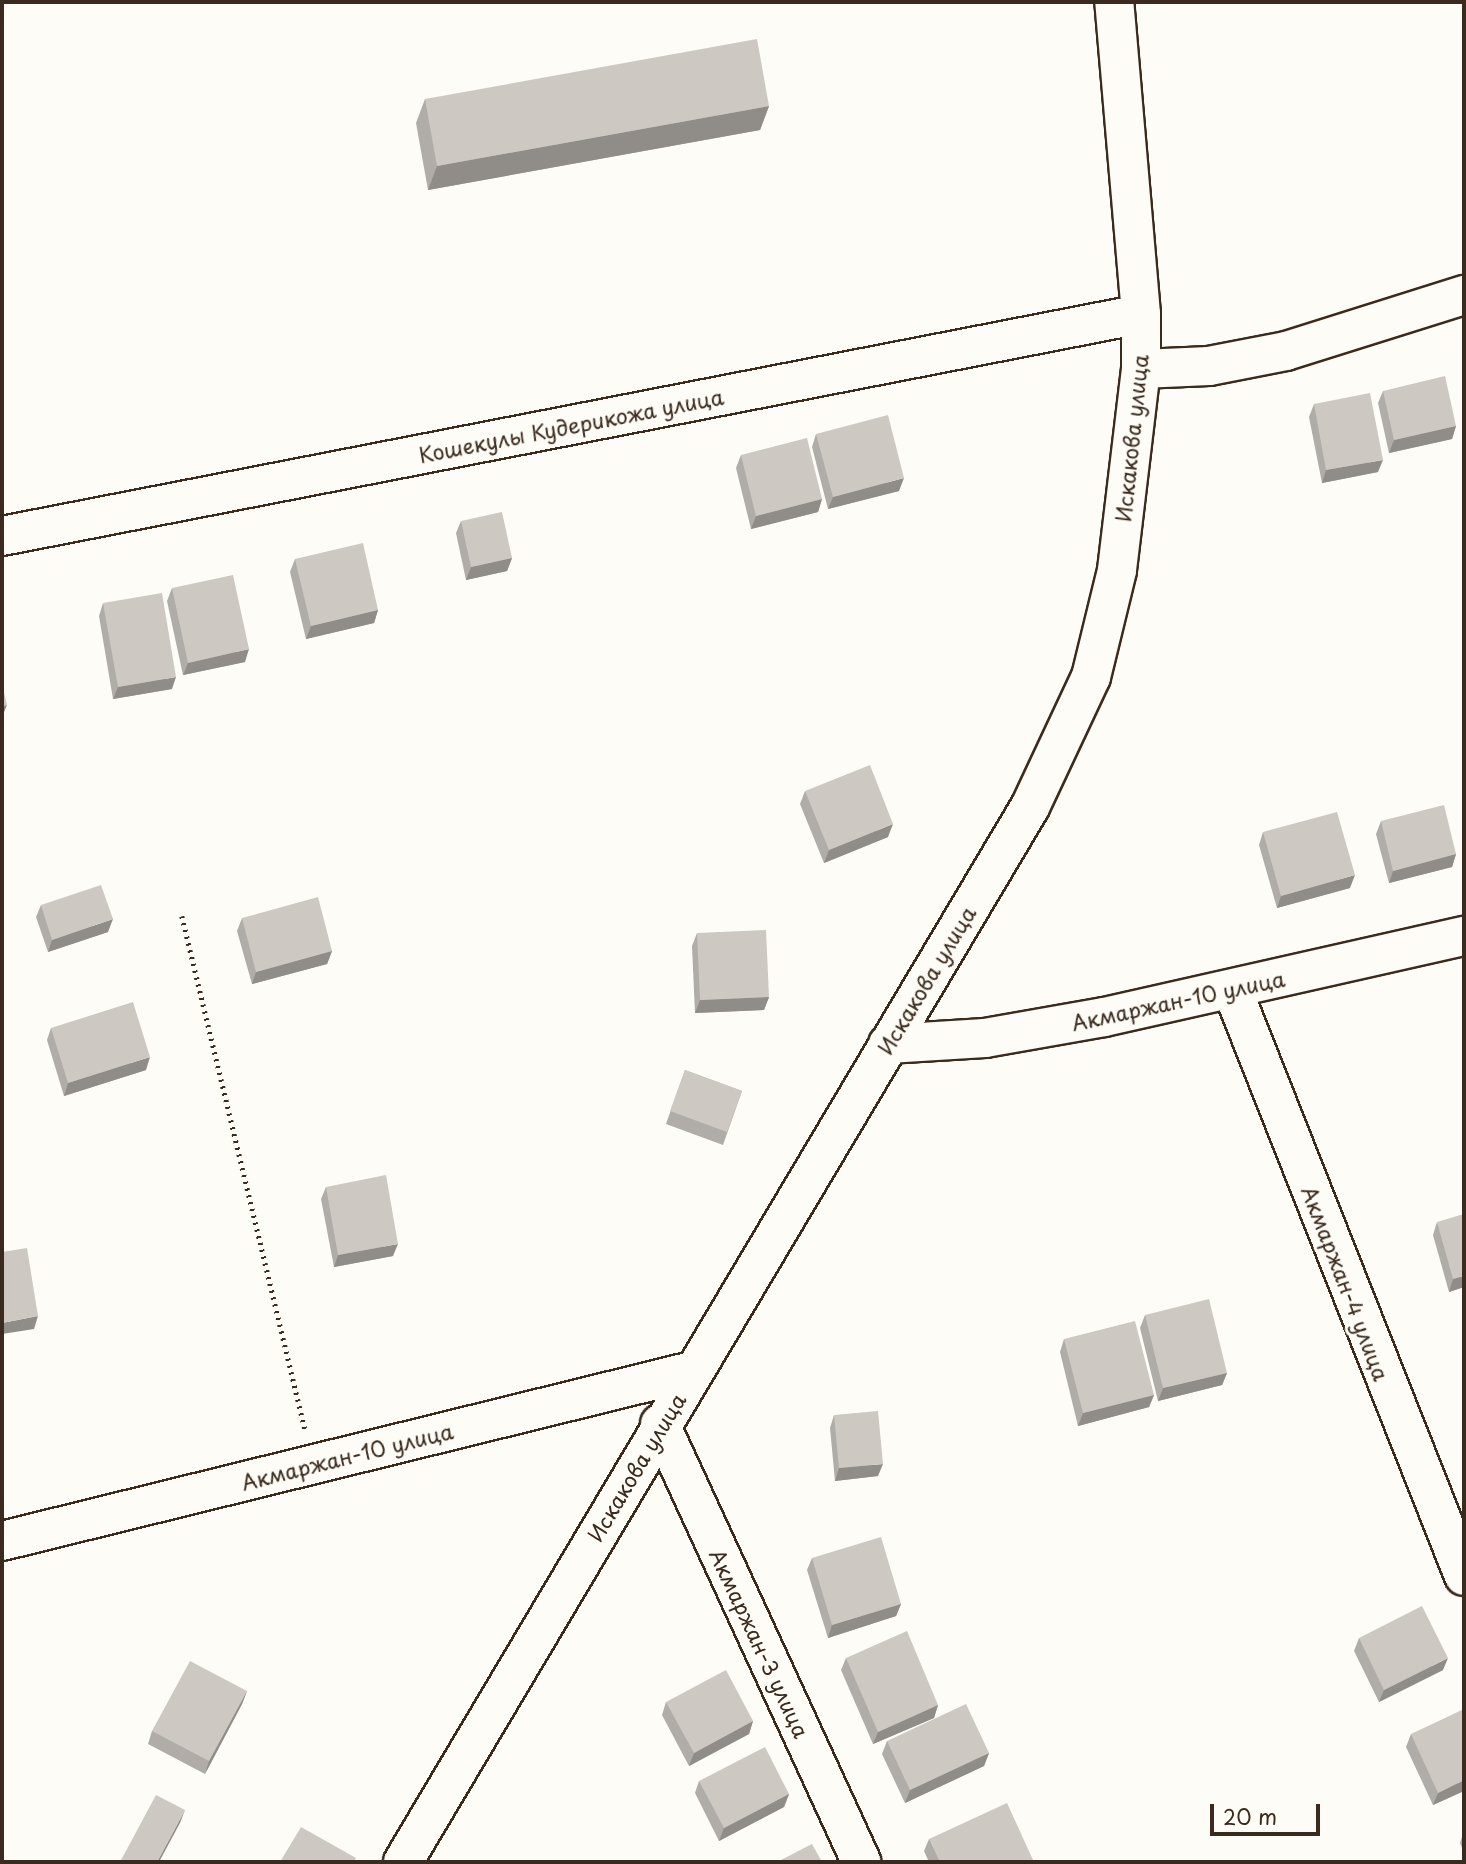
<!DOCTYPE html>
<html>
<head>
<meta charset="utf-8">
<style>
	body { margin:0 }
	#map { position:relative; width:1466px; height:1864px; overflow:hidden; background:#fdfcf7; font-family:"Playpen Sans",sans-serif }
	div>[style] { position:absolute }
	.path>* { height:4.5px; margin-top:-2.25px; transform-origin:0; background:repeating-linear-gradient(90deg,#3b2a1e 0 2px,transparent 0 7px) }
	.roads { filter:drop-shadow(2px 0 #3b2a1e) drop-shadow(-2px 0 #3b2a1e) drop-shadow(0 2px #3b2a1e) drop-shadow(0 -2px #3b2a1e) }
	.minor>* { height:38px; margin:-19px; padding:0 19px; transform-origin:19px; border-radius:19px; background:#fdfcf7 }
	.wall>* { inset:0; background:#b0aca7 }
	.shaded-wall>* { inset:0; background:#908c88 }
	.building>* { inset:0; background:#cdc8c2 }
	span { translate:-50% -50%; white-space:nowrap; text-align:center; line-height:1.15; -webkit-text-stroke:6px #fdfcf7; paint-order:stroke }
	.street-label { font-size:21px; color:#3b2a1e }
	.frame { position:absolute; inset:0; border:4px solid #3b2a1e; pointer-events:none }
	.scale { position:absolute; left:1210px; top:1804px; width:110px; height:32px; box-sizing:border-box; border:4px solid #3b2a1e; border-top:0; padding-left:9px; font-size:21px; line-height:24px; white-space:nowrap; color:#3b2a1e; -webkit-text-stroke:5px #fdfcf7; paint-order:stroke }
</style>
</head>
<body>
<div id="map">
	<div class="path">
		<i style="left:182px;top:916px;width:528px;rotate:76.52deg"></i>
	</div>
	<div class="roads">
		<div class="minor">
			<i style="left:1141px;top:369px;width:68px;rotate:-2.5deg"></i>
			<i style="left:1209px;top:366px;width:78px;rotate:-11deg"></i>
			<i style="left:1286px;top:351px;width:187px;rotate:-17.5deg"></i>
			<i style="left:2px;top:536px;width:1160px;rotate:-11.03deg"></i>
			<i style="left:1232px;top:989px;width:631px;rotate:68.43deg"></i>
			<i style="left:888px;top:1044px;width:97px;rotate:-3.5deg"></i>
			<i style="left:985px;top:1038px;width:121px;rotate:-10deg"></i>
			<i style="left:1104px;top:1017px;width:369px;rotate:-12.7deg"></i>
			<i style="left:660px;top:1424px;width:482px;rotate:65.3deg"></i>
			<i style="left:2px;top:1541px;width:711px;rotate:-13.84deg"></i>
			<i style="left:403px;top:1862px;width:1227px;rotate:-59.28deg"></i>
			<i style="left:1030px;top:807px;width:144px;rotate:-64.9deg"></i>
			<i style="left:1091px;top:677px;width:110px;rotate:-76.3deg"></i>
			<i style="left:1117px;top:570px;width:202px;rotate:-83.2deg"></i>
			<i style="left:1141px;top:369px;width:55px;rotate:-90deg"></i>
			<i style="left:1141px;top:314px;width:313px;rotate:-94.9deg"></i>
		</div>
	</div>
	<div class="wall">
		<i style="clip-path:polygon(425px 99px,769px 106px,760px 130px,428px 190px,416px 123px)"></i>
		<i style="clip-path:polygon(1383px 391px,1456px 426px,1452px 439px,1389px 453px,1378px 403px)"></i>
		<i style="clip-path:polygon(1314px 404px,1378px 472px,1322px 483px,1309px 417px)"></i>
		<i style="clip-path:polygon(816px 434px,899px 491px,828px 509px,812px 447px)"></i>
		<i style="clip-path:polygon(741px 455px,822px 499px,818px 512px,751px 529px,736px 468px)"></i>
		<i style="clip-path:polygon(461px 521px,512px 558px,507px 571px,466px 580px,456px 533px)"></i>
		<i style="clip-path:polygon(295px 559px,378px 610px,374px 623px,306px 639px,290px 572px)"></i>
		<i style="clip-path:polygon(172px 588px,245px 662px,183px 675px,167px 601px)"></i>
		<i style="clip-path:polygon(103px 603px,172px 689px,113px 699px,99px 616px)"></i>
		<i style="clip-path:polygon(805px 791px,888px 837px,824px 863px,800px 804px)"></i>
		<i style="clip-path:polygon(1381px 821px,1456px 854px,1452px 867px,1389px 883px,1376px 834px)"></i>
		<i style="clip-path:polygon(1263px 832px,1350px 888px,1277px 908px,1259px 845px)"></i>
		<i style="clip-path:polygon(41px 905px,108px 932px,48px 952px,36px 917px)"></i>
		<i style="clip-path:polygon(242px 918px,332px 951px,327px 964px,252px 984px,237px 931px)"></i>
		<i style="clip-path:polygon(697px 933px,769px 997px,764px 1010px,695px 1013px,692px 946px)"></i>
		<i style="clip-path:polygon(51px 1028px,146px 1070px,64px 1096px,47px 1040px)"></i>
		<i style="clip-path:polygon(685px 1070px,742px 1091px,723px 1145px,666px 1124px)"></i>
		<i style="clip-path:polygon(326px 1187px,393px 1256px,334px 1267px,321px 1199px)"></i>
		<i style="clip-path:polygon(1437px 1222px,1464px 1287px,1449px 1292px,1433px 1235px)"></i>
		<i style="clip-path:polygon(1145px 1315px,1227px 1373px,1222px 1385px,1158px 1401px,1140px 1328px)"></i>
		<i style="clip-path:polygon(1064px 1339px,1154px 1395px,1149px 1407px,1078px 1426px,1060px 1352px)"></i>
		<i style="clip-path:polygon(834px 1415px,878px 1476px,835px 1481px,830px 1428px)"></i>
		<i style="clip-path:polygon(812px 1558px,901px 1604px,896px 1616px,828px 1638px,807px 1570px)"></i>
		<i style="clip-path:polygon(1359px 1638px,1443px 1670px,1379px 1702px,1354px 1651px)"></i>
		<i style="clip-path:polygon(846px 1658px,938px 1705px,934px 1718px,873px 1744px,841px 1670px)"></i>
		<i style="clip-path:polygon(247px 1691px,242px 1704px,205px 1774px,148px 1744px,152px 1731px)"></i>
		<i style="clip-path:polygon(666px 1702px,753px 1721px,749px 1734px,689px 1766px,662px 1715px)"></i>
		<i style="clip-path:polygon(1411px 1734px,1464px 1791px,1433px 1805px,1406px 1747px)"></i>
		<i style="clip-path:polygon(887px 1741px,989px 1753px,984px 1766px,905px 1803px,882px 1754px)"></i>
		<i style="clip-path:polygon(699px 1781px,789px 1794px,784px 1807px,719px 1841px,695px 1793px)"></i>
		<i style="clip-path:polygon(1464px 1830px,1464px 1853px,1460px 1843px)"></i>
		<i style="clip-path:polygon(929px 1839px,1034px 1862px,929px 1862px,924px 1851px)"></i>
	</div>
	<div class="shaded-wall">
		<i style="clip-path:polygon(769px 106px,760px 130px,428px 190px,437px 166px)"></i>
		<i style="clip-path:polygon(1456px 426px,1452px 439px,1389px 453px,1394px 440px)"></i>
		<i style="clip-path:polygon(1383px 460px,1378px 472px,1322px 483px,1326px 470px)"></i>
		<i style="clip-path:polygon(904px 478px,899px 491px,828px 509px,833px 497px)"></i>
		<i style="clip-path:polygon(822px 499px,818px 512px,751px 529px,756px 516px)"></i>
		<i style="clip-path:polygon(512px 558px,507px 571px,466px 580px,471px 567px)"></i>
		<i style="clip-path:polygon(378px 610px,374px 623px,306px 639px,311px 626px)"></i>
		<i style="clip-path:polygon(249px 649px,245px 662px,183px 675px,188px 663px)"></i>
		<i style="clip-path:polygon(176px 677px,172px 689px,113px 699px,118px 687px)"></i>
		<i style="clip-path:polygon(7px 705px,2px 717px,2px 718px,2px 706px)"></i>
		<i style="clip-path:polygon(893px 824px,888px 837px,824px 863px,829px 850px)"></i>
		<i style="clip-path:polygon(1456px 854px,1452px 867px,1389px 883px,1393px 871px)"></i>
		<i style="clip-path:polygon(1355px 875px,1350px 888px,1277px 908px,1281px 896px)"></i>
		<i style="clip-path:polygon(113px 919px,108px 932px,48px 952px,52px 940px)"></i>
		<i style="clip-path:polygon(332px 951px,327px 964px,252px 984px,256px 972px)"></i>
		<i style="clip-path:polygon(769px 997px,764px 1010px,695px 1013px,700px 1000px)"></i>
		<i style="clip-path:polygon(150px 1057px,146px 1070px,64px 1096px,68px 1083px)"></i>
		<i style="clip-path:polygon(398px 1244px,393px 1256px,334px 1267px,338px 1255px)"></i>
		<i style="clip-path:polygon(1464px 1276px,1464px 1287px,1449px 1292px,1453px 1279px)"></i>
		<i style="clip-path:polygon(38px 1316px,34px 1329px,2px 1334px,2px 1323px)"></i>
		<i style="clip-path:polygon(1227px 1373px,1222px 1385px,1158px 1401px,1163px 1388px)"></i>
		<i style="clip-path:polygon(1154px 1395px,1149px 1407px,1078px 1426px,1083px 1413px)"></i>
		<i style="clip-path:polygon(883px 1464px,878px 1476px,835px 1481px,839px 1468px)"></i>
		<i style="clip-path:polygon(901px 1604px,896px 1616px,828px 1638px,832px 1625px)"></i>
		<i style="clip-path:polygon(1448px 1658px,1443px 1670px,1379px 1702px,1384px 1690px)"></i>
		<i style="clip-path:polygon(247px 1691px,242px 1704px,205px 1774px,209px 1761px)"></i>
		<i style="clip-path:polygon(938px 1705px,934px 1718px,873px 1744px,878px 1732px)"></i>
		<i style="clip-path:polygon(753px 1721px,749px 1734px,689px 1766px,694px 1753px)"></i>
		<i style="clip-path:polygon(989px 1753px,984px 1766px,905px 1803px,910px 1790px)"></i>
		<i style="clip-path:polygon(1464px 1780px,1464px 1791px,1433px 1805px,1438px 1793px)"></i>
		<i style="clip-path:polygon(789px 1794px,784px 1807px,719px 1841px,724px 1828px)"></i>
		<i style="clip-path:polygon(185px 1810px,180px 1823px,159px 1862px,157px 1862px)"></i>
	</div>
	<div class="building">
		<i style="clip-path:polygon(757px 39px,769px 106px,437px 166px,425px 99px)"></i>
		<i style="clip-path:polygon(1445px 376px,1456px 426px,1394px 440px,1383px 391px)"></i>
		<i style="clip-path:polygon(1370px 393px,1383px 460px,1326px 470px,1314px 404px)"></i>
		<i style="clip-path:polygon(888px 415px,904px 478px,833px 497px,816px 434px)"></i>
		<i style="clip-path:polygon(807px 438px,822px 499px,756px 516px,741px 455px)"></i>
		<i style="clip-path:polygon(502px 512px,512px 558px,471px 567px,461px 521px)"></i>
		<i style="clip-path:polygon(363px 543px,378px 610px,311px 626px,295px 559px)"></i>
		<i style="clip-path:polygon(233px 575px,249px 649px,188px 663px,172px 588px)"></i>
		<i style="clip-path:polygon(162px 593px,176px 677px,118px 687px,103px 603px)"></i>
		<i style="clip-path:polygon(2px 684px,7px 705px,2px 706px)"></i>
		<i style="clip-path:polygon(870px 765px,893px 824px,829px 850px,805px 791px)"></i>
		<i style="clip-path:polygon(1444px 805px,1456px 854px,1393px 871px,1381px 821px)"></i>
		<i style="clip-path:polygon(1337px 812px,1355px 875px,1281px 896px,1263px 832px)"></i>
		<i style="clip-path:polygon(101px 885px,113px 919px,52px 940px,41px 905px)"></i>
		<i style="clip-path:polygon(318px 897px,332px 951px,256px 972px,242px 918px)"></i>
		<i style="clip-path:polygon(766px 930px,769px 997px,700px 1000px,697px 933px)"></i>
		<i style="clip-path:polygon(133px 1002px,150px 1057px,68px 1083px,51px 1028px)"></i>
		<i style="clip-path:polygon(685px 1070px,742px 1091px,727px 1132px,670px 1111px)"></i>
		<i style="clip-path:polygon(386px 1175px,398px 1244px,338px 1255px,326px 1187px)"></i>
		<i style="clip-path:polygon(1464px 1214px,1464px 1276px,1453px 1279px,1437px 1222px)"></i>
		<i style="clip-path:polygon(27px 1248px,38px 1316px,2px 1323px,2px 1252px)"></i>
		<i style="clip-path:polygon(1209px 1299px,1227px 1373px,1163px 1388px,1145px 1315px)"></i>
		<i style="clip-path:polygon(1135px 1321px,1154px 1395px,1083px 1413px,1064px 1339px)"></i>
		<i style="clip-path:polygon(878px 1411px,883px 1464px,839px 1468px,834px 1415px)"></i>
		<i style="clip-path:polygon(881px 1537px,901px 1604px,832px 1625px,812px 1558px)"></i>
		<i style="clip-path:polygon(1422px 1606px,1448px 1658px,1384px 1690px,1359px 1638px)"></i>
		<i style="clip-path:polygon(907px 1631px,938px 1705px,878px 1732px,846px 1658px)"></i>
		<i style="clip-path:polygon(190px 1661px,247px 1691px,209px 1761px,152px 1731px)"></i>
		<i style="clip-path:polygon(726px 1670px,753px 1721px,694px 1753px,666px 1702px)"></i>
		<i style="clip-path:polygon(966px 1704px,989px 1753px,910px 1790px,887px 1741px)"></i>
		<i style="clip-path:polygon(1464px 1709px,1464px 1780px,1438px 1793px,1411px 1734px)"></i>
		<i style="clip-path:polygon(765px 1747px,789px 1794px,724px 1828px,699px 1781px)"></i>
		<i style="clip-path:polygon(156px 1795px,185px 1810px,157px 1862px,120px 1862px)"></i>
		<i style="clip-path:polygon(1007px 1803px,1034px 1862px,940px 1862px,929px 1839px)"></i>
		<i style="clip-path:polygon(301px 1827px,356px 1858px,354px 1862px,280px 1862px)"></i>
		<i style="clip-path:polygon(812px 1844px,822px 1862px,777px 1862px)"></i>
	</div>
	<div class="street-label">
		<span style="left:571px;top:425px;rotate:-11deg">Кошекулы Кудерикожа улица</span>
		<span style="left:1131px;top:438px;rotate:-84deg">Искакова улица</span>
		<span style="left:926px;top:980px;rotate:-59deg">Искакова улица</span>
		<span style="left:1178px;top:1000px;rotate:-12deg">Акмаржан-10 улица</span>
		<span style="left:1346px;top:1283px;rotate:69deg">Акмаржан-4 улица</span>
		<span style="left:347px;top:1456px;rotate:-14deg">Акмаржан-10 улица</span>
		<span style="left:636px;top:1467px;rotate:-59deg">Искакова улица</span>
		<span style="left:760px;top:1643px;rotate:65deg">Акмаржан-3 улица</span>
	</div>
	<div class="frame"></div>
	<div class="scale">20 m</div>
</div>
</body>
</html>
